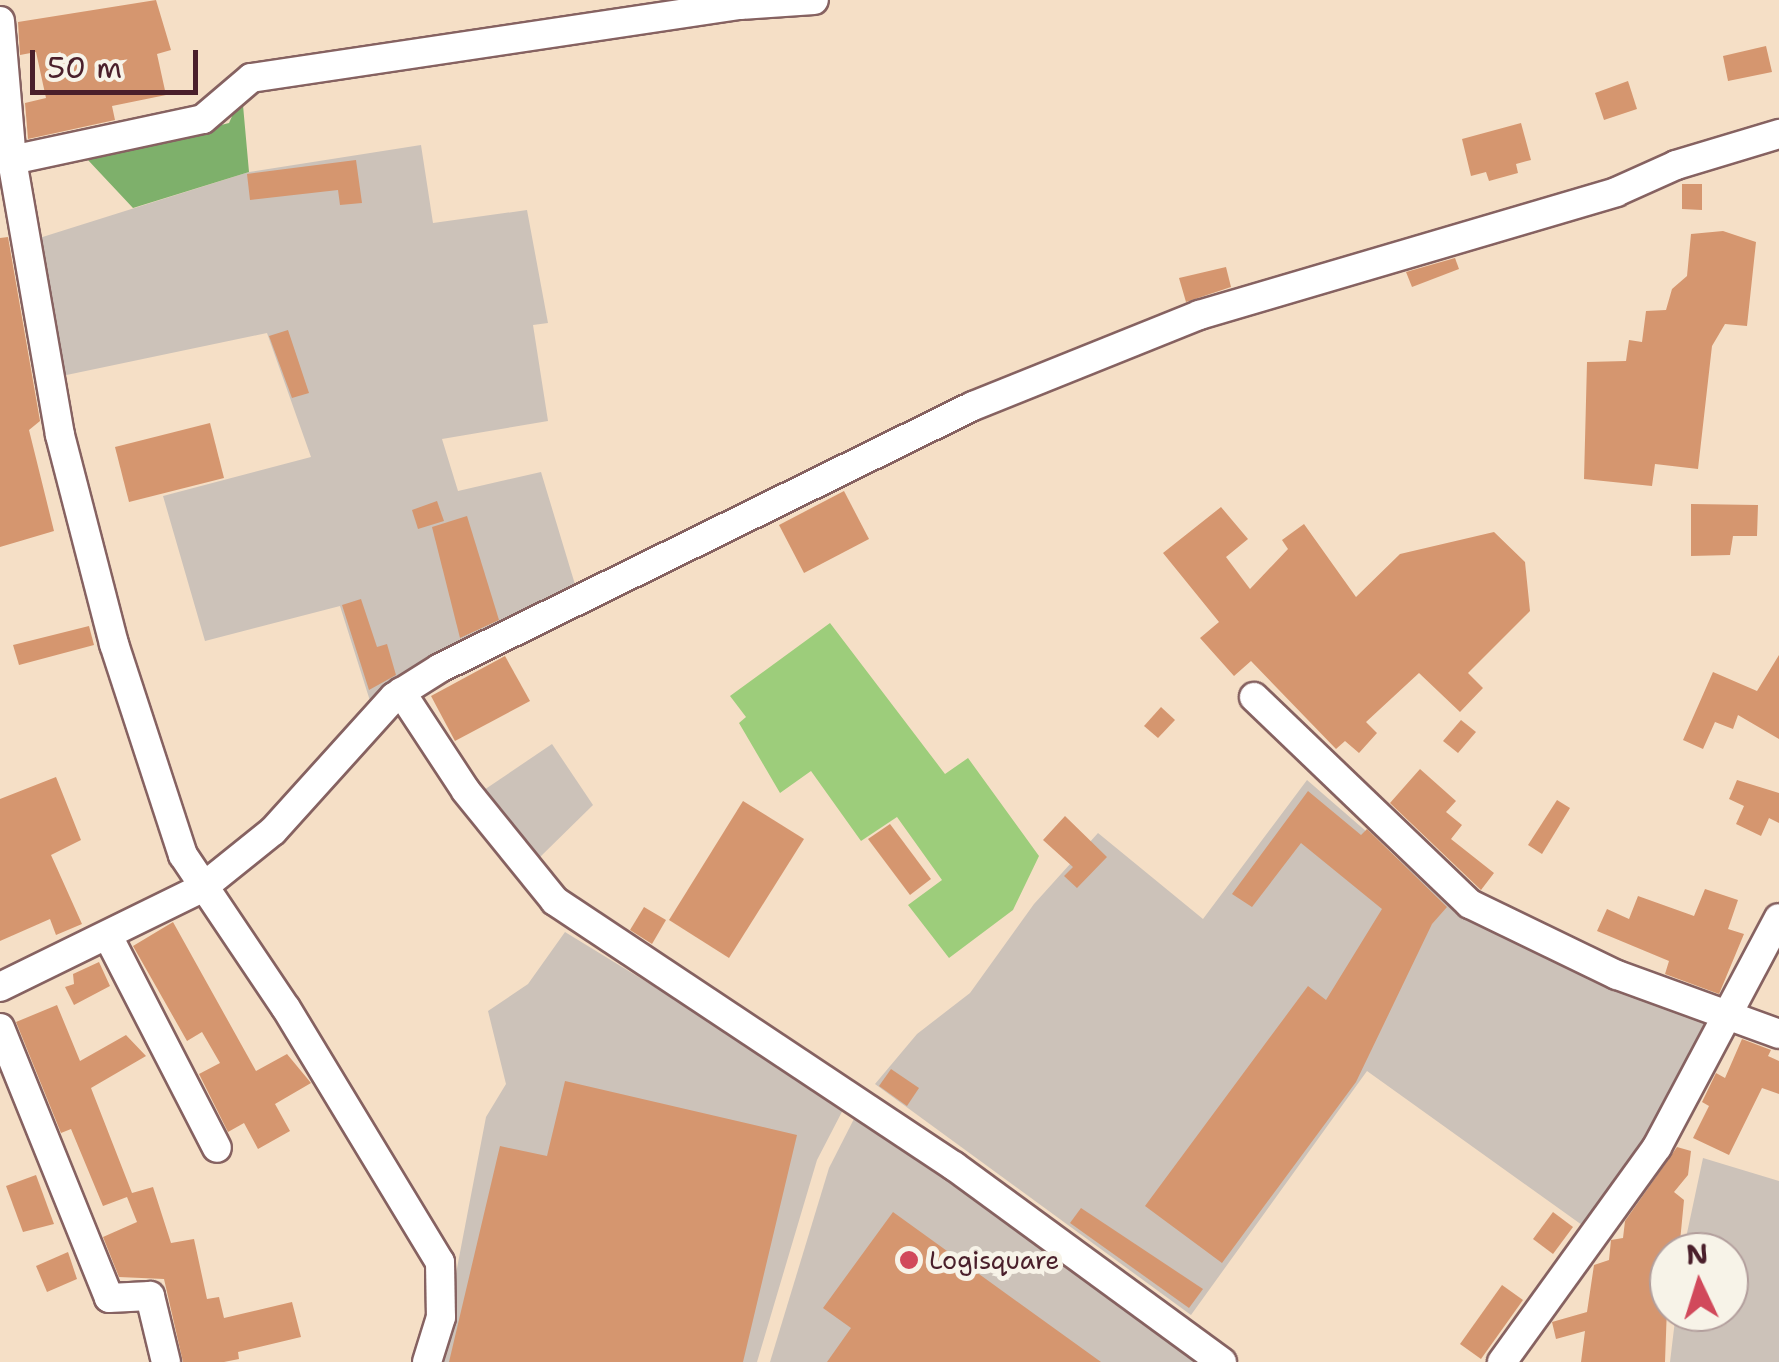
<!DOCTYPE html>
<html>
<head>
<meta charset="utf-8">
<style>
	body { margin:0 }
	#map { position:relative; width:1779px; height:1362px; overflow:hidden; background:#f5dfc6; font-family:"Shantell Sans",sans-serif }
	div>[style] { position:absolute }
	.industrial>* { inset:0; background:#ccc2b9 }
	.green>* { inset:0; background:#9dcd7b }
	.forest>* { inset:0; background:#7eb06b }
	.building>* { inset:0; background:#d5966f }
	.roads { filter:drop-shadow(2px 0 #866261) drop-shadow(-2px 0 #866261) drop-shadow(0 2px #866261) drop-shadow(0 -2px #866261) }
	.minor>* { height:28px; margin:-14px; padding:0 14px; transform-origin:14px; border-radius:14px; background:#fff }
	.dots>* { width:28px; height:28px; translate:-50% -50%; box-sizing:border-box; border:5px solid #f7f3e8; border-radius:50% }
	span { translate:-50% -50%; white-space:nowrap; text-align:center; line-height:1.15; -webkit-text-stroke:10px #f7f3e8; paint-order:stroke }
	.poi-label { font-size:25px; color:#4a1f2b }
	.left { translate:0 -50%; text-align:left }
	.north { position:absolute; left:1649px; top:1232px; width:100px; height:100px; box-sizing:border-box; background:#f7f3e8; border:2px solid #b29e9c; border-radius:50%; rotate:356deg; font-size:28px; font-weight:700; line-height:40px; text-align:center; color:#4a1f2b }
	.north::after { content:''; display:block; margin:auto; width:35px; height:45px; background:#d1495b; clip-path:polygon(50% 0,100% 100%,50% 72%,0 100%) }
	.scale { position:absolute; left:30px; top:50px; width:168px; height:45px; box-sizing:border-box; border:5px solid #4a1f2b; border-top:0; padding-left:12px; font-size:30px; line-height:35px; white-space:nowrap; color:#4a1f2b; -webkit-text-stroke:8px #f7f3e8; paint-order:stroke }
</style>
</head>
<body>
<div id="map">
	<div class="industrial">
		<i style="clip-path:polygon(421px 145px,433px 223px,527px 210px,548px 323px,533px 325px,548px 421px,442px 439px,458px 491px,541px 472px,577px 591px,371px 704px,340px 606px,205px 641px,163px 496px,311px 457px,267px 333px,57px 377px,33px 240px,249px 172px)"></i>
		<i style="clip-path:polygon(552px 744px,593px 805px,538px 859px,481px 792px)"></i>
		<i style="clip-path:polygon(1307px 780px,1458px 911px,1703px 1018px,1708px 1028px,1649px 1131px,1582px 1225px,1367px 1071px,1191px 1315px,875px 1084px,917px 1034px,970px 993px,1034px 904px,1098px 833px,1203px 919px)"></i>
		<i style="clip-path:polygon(565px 932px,846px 1104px,817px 1160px,757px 1362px,439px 1362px,486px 1117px,506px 1084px,488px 1011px,528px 984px)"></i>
		<i style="clip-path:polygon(858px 1111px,1210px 1362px,770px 1362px,829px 1168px)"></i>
		<i style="clip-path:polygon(1703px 1158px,1779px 1181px,1779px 1362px,1670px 1362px,1676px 1312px,1729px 1312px,1729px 1252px,1683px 1252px)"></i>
	</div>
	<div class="green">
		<i style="clip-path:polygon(830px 623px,945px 774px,968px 758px,1039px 856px,1013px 910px,949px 958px,908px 905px,942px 880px,897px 817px,861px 841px,811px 771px,780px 793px,739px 723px,746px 717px,730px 696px)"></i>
	</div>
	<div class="forest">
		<i style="clip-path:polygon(242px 94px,249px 172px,133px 208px,87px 159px,229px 123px)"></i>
	</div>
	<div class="building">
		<i style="clip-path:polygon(156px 0,171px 50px,157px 54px,166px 95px,112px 106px,115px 120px,28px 139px,25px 103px,46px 98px,36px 52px,20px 55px,18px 22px)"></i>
		<i style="clip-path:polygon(1766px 46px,1772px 72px,1728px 81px,1723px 56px)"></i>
		<i style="clip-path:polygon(1628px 81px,1637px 109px,1604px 120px,1595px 93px)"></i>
		<i style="clip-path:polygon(1521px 123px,1531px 160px,1516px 164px,1518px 173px,1489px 181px,1486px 172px,1471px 176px,1462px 139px)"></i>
		<i style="clip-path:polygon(356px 160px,362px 203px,340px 205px,338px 190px,250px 200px,247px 174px)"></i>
		<i style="clip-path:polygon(1682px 184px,1702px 184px,1702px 210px,1682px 209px)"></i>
		<i style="clip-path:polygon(1723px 231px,1756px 242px,1747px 326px,1725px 324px,1712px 346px,1698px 469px,1655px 464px,1652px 486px,1584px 479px,1587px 362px,1626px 361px,1629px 340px,1642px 342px,1646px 311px,1666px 310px,1672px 289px,1687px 276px,1691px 234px)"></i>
		<i style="clip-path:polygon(8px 237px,40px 421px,29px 430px,54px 531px,0 547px,0 238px)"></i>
		<i style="clip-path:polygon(1455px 258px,1459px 269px,1412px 287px,1406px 272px)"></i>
		<i style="clip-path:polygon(1226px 267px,1231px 287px,1186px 302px,1179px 278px)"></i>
		<i style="clip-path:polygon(288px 330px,309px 393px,292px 398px,269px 336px)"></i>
		<i style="clip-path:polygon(210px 423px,224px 478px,129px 502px,115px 447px)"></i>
		<i style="clip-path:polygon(844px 491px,869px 539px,804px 573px,779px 525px)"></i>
		<i style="clip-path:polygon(437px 501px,444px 521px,418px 529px,412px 510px)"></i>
		<i style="clip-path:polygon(1691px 504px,1758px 505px,1757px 536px,1733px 536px,1730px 555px,1691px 556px)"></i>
		<i style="clip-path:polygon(1221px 507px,1248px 539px,1226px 557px,1250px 589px,1288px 549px,1282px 540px,1304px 524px,1356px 597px,1400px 554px,1494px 532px,1525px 562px,1530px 611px,1468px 673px,1483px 688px,1460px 712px,1419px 673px,1366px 722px,1377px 733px,1359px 753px,1345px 741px,1336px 749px,1251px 661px,1234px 676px,1200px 638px,1219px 622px,1163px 553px)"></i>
		<i style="clip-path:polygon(467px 516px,499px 620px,460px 638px,432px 527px)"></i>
		<i style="clip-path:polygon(361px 599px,377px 647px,387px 644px,396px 675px,369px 690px,342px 605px)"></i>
		<i style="clip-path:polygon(89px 626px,94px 645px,19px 665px,13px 645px)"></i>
		<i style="clip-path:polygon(1779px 655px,1779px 739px,1738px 715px,1733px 729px,1715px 722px,1703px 749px,1683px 740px,1713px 672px,1757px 691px)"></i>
		<i style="clip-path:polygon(505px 656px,530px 701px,455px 741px,431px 696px)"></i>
		<i style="clip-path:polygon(1161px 707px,1175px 720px,1158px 738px,1144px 726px)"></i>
		<i style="clip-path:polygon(1461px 720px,1476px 732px,1458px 753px,1443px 741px)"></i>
		<i style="clip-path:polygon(1420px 769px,1456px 801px,1446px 812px,1462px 825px,1451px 839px,1494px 873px,1481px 890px,1390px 803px)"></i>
		<i style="clip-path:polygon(56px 777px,81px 840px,51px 855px,82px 924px,56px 935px,50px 919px,0 941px,0 799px)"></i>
		<i style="clip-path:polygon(1737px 780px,1779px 793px,1779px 823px,1769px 818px,1761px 836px,1736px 824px,1744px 806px,1729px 799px)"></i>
		<i style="clip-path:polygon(1308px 791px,1361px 835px,1367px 829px,1447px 907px,1432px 924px,1356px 1082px,1222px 1263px,1145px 1206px,1308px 986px,1326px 1000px,1382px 909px,1301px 843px,1252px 907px,1232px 894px)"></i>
		<i style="clip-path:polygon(1557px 800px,1570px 808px,1542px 854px,1528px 845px)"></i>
		<i style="clip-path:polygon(743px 801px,804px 839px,729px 958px,669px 920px)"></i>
		<i style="clip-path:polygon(1065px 816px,1107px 857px,1077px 888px,1064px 876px,1073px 867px,1043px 840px)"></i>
		<i style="clip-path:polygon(890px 824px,931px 879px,910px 895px,868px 839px)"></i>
		<i style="clip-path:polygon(1705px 889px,1738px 900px,1728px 929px,1744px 934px,1719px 994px,1665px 974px,1669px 961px,1597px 931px,1607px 909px,1629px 919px,1638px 896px,1694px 916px)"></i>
		<i style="clip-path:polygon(644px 907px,666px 920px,652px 944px,630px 930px)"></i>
		<i style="clip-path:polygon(173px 922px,256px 1071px,287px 1054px,311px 1083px,275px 1104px,290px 1131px,258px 1149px,244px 1123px,228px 1132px,199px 1074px,220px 1063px,202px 1032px,187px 1041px,133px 946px)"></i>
		<i style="clip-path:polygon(99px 962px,110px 986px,74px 1005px,65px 987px,74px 984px,73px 974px)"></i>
		<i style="clip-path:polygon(57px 1005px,80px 1061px,126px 1035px,146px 1056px,91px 1088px,132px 1193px,153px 1187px,171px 1243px,194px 1239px,207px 1299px,219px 1297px,224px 1318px,292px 1302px,301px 1337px,238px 1352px,239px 1359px,224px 1362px,183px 1362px,164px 1279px,119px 1277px,103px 1237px,137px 1222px,127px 1197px,103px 1206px,71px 1129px,61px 1133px,16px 1022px)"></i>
		<i style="clip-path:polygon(1742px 1039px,1771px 1050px,1768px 1056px,1779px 1061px,1779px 1094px,1762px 1088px,1729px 1155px,1693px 1138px,1709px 1106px,1702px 1102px,1716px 1073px,1725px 1078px)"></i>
		<i style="clip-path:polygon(891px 1069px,919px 1088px,907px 1106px,879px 1086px)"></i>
		<i style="clip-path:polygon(565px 1081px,797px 1135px,743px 1362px,449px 1362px,500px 1146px,547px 1156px)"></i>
		<i style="clip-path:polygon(1677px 1147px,1691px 1151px,1688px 1175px,1674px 1192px,1684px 1200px,1679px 1252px,1669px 1252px,1665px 1362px,1581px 1362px,1585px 1331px,1556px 1339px,1552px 1322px,1587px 1312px,1594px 1265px,1609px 1260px,1611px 1240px,1623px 1238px,1625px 1221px)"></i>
		<i style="clip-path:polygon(36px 1175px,54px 1224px,23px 1232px,6px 1186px)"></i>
		<i style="clip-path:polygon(1081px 1208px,1203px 1289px,1189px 1308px,1070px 1223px)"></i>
		<i style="clip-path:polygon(893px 1212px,1101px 1362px,827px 1362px,851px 1328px,823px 1308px)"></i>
		<i style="clip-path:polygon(1553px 1212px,1573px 1227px,1553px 1254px,1533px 1239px)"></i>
		<i style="clip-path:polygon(68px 1252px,77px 1279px,47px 1292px,36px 1266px)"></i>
		<i style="clip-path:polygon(1502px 1285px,1523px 1300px,1481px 1359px,1460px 1344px)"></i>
	</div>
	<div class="roads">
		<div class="minor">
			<i style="left:0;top:21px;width:140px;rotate:85.1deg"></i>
			<i style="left:12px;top:160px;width:279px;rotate:80.1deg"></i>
			<i style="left:60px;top:435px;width:216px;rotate:75.5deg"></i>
			<i style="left:114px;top:644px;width:222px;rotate:71.9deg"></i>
			<i style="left:183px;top:855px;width:184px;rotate:56.1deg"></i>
			<i style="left:286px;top:1008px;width:297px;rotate:58.8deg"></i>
			<i style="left:440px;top:1262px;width:55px;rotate:89deg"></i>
			<i style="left:441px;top:1317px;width:47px;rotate:107.3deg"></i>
			<i style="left:12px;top:160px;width:195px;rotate:-12.1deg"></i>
			<i style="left:203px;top:119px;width:63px;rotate:-40.5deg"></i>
			<i style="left:251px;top:78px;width:494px;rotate:-8.5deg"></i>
			<i style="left:740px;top:5px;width:74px;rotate:-3.9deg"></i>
			<i style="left:401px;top:692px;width:118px;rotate:56.7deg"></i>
			<i style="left:466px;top:791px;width:141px;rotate:51deg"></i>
			<i style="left:555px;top:901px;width:479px;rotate:33.6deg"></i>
			<i style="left:954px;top:1166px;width:332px;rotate:36.2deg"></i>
			<i style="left:1254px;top:697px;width:299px;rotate:43.8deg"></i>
			<i style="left:1470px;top:904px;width:163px;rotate:25.8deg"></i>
			<i style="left:1617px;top:975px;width:172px;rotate:20deg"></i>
			<i style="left:108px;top:936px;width:238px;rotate:62.8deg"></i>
			<i style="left:0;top:987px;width:225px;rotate:-26.1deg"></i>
			<i style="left:202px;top:888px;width:91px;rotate:-38.8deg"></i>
			<i style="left:273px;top:831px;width:181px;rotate:-47.9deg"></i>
			<i style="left:394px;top:697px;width:54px;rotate:-32.2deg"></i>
			<i style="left:440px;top:668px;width:594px;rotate:-26.18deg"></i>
			<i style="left:973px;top:406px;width:244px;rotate:-21.9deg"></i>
			<i style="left:1199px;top:315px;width:435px;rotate:-16.4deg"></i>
			<i style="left:1616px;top:192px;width:66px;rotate:-24.2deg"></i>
			<i style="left:1676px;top:165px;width:108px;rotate:-16.8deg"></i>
			<i style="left:0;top:1028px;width:291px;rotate:68deg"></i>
			<i style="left:109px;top:1298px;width:41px;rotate:-2.8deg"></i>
			<i style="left:150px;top:1296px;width:68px;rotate:76.4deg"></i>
			<i style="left:1502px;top:1362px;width:265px;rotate:-54.2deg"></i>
			<i style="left:1657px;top:1147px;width:259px;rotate:-62deg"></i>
		</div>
	</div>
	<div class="dots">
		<i style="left:909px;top:1260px;background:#d1495b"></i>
	</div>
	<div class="poi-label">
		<span class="left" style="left:929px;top:1260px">Logisquare</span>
	</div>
	<div class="north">N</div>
	<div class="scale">50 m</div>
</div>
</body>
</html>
